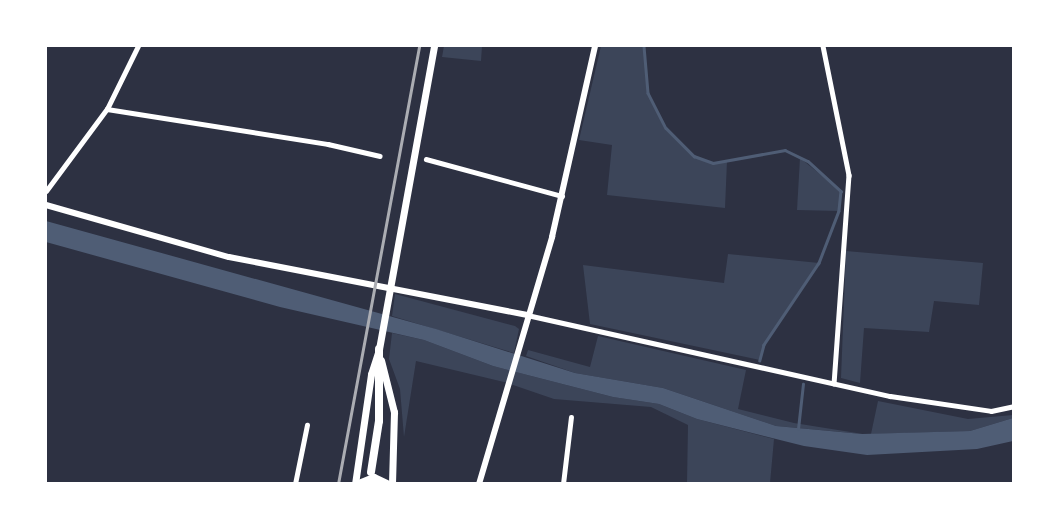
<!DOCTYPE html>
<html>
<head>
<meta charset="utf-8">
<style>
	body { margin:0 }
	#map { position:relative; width:1059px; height:529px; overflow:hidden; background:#2d3142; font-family:Overpass,sans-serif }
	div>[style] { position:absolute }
	.green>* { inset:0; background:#3c4559 }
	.water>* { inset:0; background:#4f5d75 }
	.stream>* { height:2.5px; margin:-1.25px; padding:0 1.25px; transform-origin:1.25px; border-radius:1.25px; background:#4f5d75 }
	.minor>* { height:4.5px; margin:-2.25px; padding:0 2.25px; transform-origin:2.25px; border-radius:2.25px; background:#fff }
	.tertiary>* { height:5px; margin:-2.5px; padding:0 2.5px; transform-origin:2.5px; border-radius:2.5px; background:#fff }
	.secondary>* { height:6px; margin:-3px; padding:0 3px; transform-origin:3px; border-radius:3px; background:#fff }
	.trunk>* { height:7px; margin:-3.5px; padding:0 3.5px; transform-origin:3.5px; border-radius:3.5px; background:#fff }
	.motorway>* { height:8px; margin:-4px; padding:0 4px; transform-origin:4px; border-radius:4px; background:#fff }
	.rail>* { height:2.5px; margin:-1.25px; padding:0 1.25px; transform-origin:1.25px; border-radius:1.25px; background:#abadb3 }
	span { translate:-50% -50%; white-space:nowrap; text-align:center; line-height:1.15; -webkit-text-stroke:6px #fff; paint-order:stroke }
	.frame { position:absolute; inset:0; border:47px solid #fff; pointer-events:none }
</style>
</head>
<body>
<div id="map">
	<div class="green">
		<i style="clip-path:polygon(444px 46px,482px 46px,481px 61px,442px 57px)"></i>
		<i style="clip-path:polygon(601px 46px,644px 46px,648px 93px,666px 128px,694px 156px,713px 163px,727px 161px,725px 208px,607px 195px,612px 145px,579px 140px)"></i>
		<i style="clip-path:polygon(800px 158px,841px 191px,839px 211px,797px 210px)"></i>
		<i style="clip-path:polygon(846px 251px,983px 263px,979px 305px,934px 301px,929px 332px,864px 328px,860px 383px,841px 378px)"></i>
		<i style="clip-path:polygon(728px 254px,819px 263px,764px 345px,760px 360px,590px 324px,583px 265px,724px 283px)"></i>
		<i style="clip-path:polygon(395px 294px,515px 326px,519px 329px,514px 353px,392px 316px)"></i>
		<i style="clip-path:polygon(392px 333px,424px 340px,493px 366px,613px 397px,659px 404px,697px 419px,774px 439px,770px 483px,687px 483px,688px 425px,651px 407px,554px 399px,504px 382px,416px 361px,404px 437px,400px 389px,389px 359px)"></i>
		<i style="clip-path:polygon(598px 336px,746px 370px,738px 409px,794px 423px,863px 434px,776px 426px,663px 388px,575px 373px,526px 356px,528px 350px,590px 367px)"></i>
		<i style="clip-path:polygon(878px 401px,968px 419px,1013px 415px,1013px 418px,970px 431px,871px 434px)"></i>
	</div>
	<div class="water">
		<i style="clip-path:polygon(46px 221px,436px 329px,575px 373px,663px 388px,776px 426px,862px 434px,970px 431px,1013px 418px,1013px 441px,977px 449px,867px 455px,804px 446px,697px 419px,659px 404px,613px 397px,493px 366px,424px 340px,280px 307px,46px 242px)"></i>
	</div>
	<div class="stream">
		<i style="left:644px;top:46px;width:47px;rotate:85.1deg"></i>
		<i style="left:648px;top:93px;width:39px;rotate:63deg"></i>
		<i style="left:666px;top:128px;width:40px;rotate:45deg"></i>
		<i style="left:694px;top:156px;width:20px;rotate:20deg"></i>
		<i style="left:713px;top:163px;width:73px;rotate:-10.2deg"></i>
		<i style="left:785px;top:150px;width:25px;rotate:26deg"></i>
		<i style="left:808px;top:161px;width:45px;rotate:42.3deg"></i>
		<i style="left:841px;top:191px;width:20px;rotate:96deg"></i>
		<i style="left:839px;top:211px;width:56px;rotate:111deg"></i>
		<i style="left:819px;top:263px;width:99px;rotate:123.9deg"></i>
		<i style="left:764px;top:345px;width:16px;rotate:105deg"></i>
		<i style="left:798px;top:429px;width:45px;rotate:-83.7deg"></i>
	</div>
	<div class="minor">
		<i style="left:823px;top:46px;width:132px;rotate:78.6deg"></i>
		<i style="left:849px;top:175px;width:209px;rotate:94.1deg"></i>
		<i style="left:107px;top:109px;width:224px;rotate:9deg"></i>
		<i style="left:328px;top:144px;width:53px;rotate:13deg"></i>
		<i style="left:426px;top:159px;width:141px;rotate:15.2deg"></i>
		<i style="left:46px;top:191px;width:102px;rotate:-53.4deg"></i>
		<i style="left:107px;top:109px;width:70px;rotate:-63.8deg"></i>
		<i style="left:295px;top:484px;width:60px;rotate:-78.5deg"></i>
		<i style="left:563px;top:484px;width:67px;rotate:-83.2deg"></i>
	</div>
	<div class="tertiary">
		<i style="left:527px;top:315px;width:372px;rotate:12.6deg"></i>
		<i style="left:890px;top:396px;width:102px;rotate:8.4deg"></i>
		<i style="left:991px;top:411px;width:24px;rotate:-12deg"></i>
	</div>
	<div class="secondary">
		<i style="left:46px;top:205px;width:190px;rotate:15.9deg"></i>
		<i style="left:229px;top:257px;width:304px;rotate:11deg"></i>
		<i style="left:479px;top:484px;width:258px;rotate:-73.5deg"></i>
		<i style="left:552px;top:237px;width:196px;rotate:-77.3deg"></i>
	</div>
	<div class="trunk">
		<i style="left:381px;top:360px;width:54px;rotate:76deg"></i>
		<i style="left:394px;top:412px;width:72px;rotate:91.6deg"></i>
		<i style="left:355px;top:484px;width:111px;rotate:-81.7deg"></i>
		<i style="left:371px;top:374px;width:26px;rotate:-72deg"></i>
		<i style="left:379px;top:349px;width:308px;rotate:-79.7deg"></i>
	</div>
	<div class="motorway">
		<i style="left:371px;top:472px;width:52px;rotate:-81.1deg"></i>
		<i style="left:379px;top:421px;width:72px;rotate:-90deg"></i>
		<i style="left:359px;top:484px;width:16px;rotate:-22deg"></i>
		<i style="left:374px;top:478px;width:14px;rotate:25deg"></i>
	</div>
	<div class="rail">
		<i style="left:338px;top:484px;width:445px;rotate:-79.5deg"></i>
	</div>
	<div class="frame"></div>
</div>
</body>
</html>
